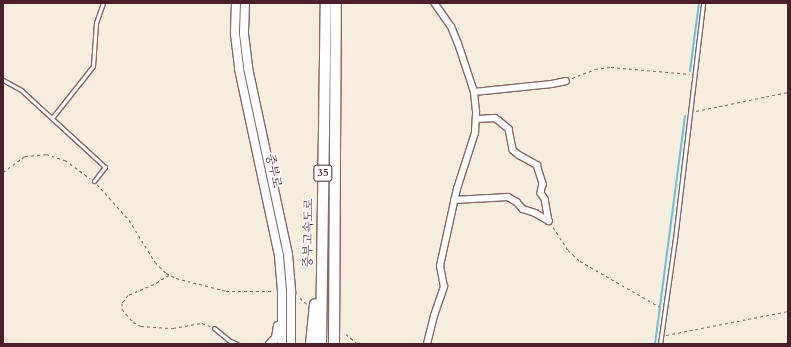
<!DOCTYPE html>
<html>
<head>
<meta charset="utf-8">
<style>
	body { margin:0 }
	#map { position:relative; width:791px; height:347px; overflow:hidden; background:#f7eddd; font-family:Cardo,"Noto Serif KR",serif }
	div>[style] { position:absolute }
	.stream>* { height:2px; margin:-1px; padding:0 1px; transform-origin:1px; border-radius:1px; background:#62c2e0 }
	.path>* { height:1px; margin-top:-0.5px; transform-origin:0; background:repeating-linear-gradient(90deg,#876769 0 3px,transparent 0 6px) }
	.roads { filter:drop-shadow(1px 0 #876769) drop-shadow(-1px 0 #876769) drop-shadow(0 1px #876769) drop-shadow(0 -1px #876769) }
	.lane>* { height:3px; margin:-1.5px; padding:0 1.5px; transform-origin:1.5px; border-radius:1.5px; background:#fff }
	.street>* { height:5.5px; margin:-2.75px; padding:0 2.75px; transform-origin:2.75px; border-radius:2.75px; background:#fff }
	.secondary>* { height:8px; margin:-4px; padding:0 4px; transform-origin:4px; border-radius:4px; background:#fff }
	.highway>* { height:10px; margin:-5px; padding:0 5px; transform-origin:5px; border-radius:5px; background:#fff }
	span { translate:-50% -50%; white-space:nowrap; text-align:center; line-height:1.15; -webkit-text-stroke:3px #fff; paint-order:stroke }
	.shield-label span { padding:1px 3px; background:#fff; border:1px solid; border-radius:3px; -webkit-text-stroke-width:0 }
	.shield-label { font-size:11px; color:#4a1f2b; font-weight:700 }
	.street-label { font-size:12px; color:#4a1f2b }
	.frame { position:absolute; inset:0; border:4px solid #4a1f2b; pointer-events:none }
</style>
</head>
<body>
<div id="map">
	<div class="stream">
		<i style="left:690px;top:71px;width:69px;rotate:-82.5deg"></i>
		<i style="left:655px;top:344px;width:230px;rotate:-82.5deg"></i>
	</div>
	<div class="path">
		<i style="left:572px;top:78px;width:25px;rotate:-21deg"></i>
		<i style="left:595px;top:69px;width:16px;rotate:-7deg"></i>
		<i style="left:611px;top:67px;width:79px;rotate:5.1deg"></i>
		<i style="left:696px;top:111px;width:94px;rotate:-11.7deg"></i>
		<i style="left:3px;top:172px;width:27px;rotate:-36deg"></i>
		<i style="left:25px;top:156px;width:21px;rotate:-5deg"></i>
		<i style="left:46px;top:154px;width:20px;rotate:18deg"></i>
		<i style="left:65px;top:160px;width:31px;rotate:36deg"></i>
		<i style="left:97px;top:184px;width:48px;rotate:48.4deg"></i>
		<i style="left:129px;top:220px;width:49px;rotate:58.2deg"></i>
		<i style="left:155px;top:262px;width:16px;rotate:45deg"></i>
		<i style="left:166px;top:273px;width:11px;rotate:27deg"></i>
		<i style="left:176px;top:278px;width:52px;rotate:14.6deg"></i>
		<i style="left:226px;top:291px;width:45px"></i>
		<i style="left:553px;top:227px;width:27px;rotate:57deg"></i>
		<i style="left:568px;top:250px;width:16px;rotate:43deg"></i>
		<i style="left:580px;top:261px;width:92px;rotate:29.9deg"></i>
		<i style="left:169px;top:275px;width:17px;rotate:149deg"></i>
		<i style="left:154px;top:284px;width:28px;rotate:157deg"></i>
		<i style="left:128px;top:295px;width:10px;rotate:127deg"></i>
		<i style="left:122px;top:303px;width:6px;rotate:90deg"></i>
		<i style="left:122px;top:309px;width:17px;rotate:50deg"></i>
		<i style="left:133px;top:322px;width:9px;rotate:27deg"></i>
		<i style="left:141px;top:326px;width:32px;rotate:4deg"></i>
		<i style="left:173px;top:328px;width:29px;rotate:-10deg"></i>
		<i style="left:202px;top:323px;width:9px;rotate:21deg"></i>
		<i style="left:300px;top:298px;width:9px;rotate:41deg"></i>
		<i style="left:346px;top:334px;width:16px;rotate:40deg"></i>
		<i style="left:666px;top:335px;width:124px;rotate:-11.1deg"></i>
	</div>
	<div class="roads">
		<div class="lane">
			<i style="left:3px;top:80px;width:21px;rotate:29deg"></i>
			<i style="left:21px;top:90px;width:114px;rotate:42.5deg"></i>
			<i style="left:105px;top:167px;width:18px;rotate:128deg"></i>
			<i style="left:52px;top:118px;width:66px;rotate:-51.7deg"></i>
			<i style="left:93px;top:66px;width:43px;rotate:-86deg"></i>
			<i style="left:96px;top:23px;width:21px;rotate:-71deg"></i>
			<i style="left:214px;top:328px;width:21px;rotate:39deg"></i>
			<i style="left:230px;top:341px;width:8px;rotate:23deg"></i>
			<i style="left:660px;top:344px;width:106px;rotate:-81.9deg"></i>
			<i style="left:675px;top:239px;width:238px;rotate:-83.2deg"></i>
		</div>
		<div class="street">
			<i style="left:474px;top:92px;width:78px;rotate:-5.9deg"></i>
			<i style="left:552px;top:84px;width:14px;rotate:-12deg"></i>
			<i style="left:476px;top:119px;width:19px;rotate:-3deg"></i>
			<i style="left:495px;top:118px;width:4px;rotate:34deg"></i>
			<i style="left:498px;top:120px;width:14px;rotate:39deg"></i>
			<i style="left:509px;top:129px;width:21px;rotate:79deg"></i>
			<i style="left:513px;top:150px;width:8px;rotate:40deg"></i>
			<i style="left:519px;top:155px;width:21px;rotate:29deg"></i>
			<i style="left:537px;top:165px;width:20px;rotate:72deg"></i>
			<i style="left:543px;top:184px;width:9px;rotate:103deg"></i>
			<i style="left:541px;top:193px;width:7px;rotate:56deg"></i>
			<i style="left:545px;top:199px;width:22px;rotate:80deg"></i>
			<i style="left:454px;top:200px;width:54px;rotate:-3.2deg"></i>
			<i style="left:508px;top:197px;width:10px;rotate:29deg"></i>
			<i style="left:517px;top:202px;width:9px;rotate:49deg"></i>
			<i style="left:523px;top:209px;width:13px;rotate:18deg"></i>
			<i style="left:535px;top:213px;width:16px;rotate:30deg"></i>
			<i style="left:427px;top:344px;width:29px;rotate:-76deg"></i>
			<i style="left:434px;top:316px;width:31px;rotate:-71deg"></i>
			<i style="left:444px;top:287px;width:21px;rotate:-101deg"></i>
			<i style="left:440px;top:266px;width:79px;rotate:-77.6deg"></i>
			<i style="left:457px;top:189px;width:59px;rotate:-72.2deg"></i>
			<i style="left:475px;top:133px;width:21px;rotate:-87deg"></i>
			<i style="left:476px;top:112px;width:20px;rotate:-96deg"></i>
			<i style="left:474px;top:92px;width:51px;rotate:-108.4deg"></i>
			<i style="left:458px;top:44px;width:18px;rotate:-112deg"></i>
			<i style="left:451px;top:27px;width:29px;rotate:-125deg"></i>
		</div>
		<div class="secondary">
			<i style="left:236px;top:3px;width:31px;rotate:92deg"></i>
			<i style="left:235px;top:34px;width:35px;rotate:83deg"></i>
			<i style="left:239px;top:69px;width:191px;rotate:77.9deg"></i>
			<i style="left:279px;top:256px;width:38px;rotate:85deg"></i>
			<i style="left:282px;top:294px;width:50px;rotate:90deg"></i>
			<i style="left:245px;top:3px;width:31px;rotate:92deg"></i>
			<i style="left:244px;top:34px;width:34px;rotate:83deg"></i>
			<i style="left:248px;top:68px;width:191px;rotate:77.9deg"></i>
			<i style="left:288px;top:255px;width:38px;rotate:85deg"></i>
			<i style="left:291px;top:293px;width:51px;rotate:90deg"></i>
			<i style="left:270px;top:344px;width:8px;rotate:-45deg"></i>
			<i style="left:276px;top:338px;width:12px;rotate:-81deg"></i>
		</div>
		<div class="highway">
			<i style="left:311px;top:344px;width:40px;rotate:-84.3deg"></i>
			<i style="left:321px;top:344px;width:341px;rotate:-89.2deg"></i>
			<i style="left:334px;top:344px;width:341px;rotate:-89.7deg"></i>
		</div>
	</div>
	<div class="shield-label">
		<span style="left:323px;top:173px">35</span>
	</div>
	<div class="street-label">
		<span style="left:273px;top:171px;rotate:77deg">중부로</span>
		<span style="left:309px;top:233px;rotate:-89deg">중부고속도로</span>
	</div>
	<div class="frame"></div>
</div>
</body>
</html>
